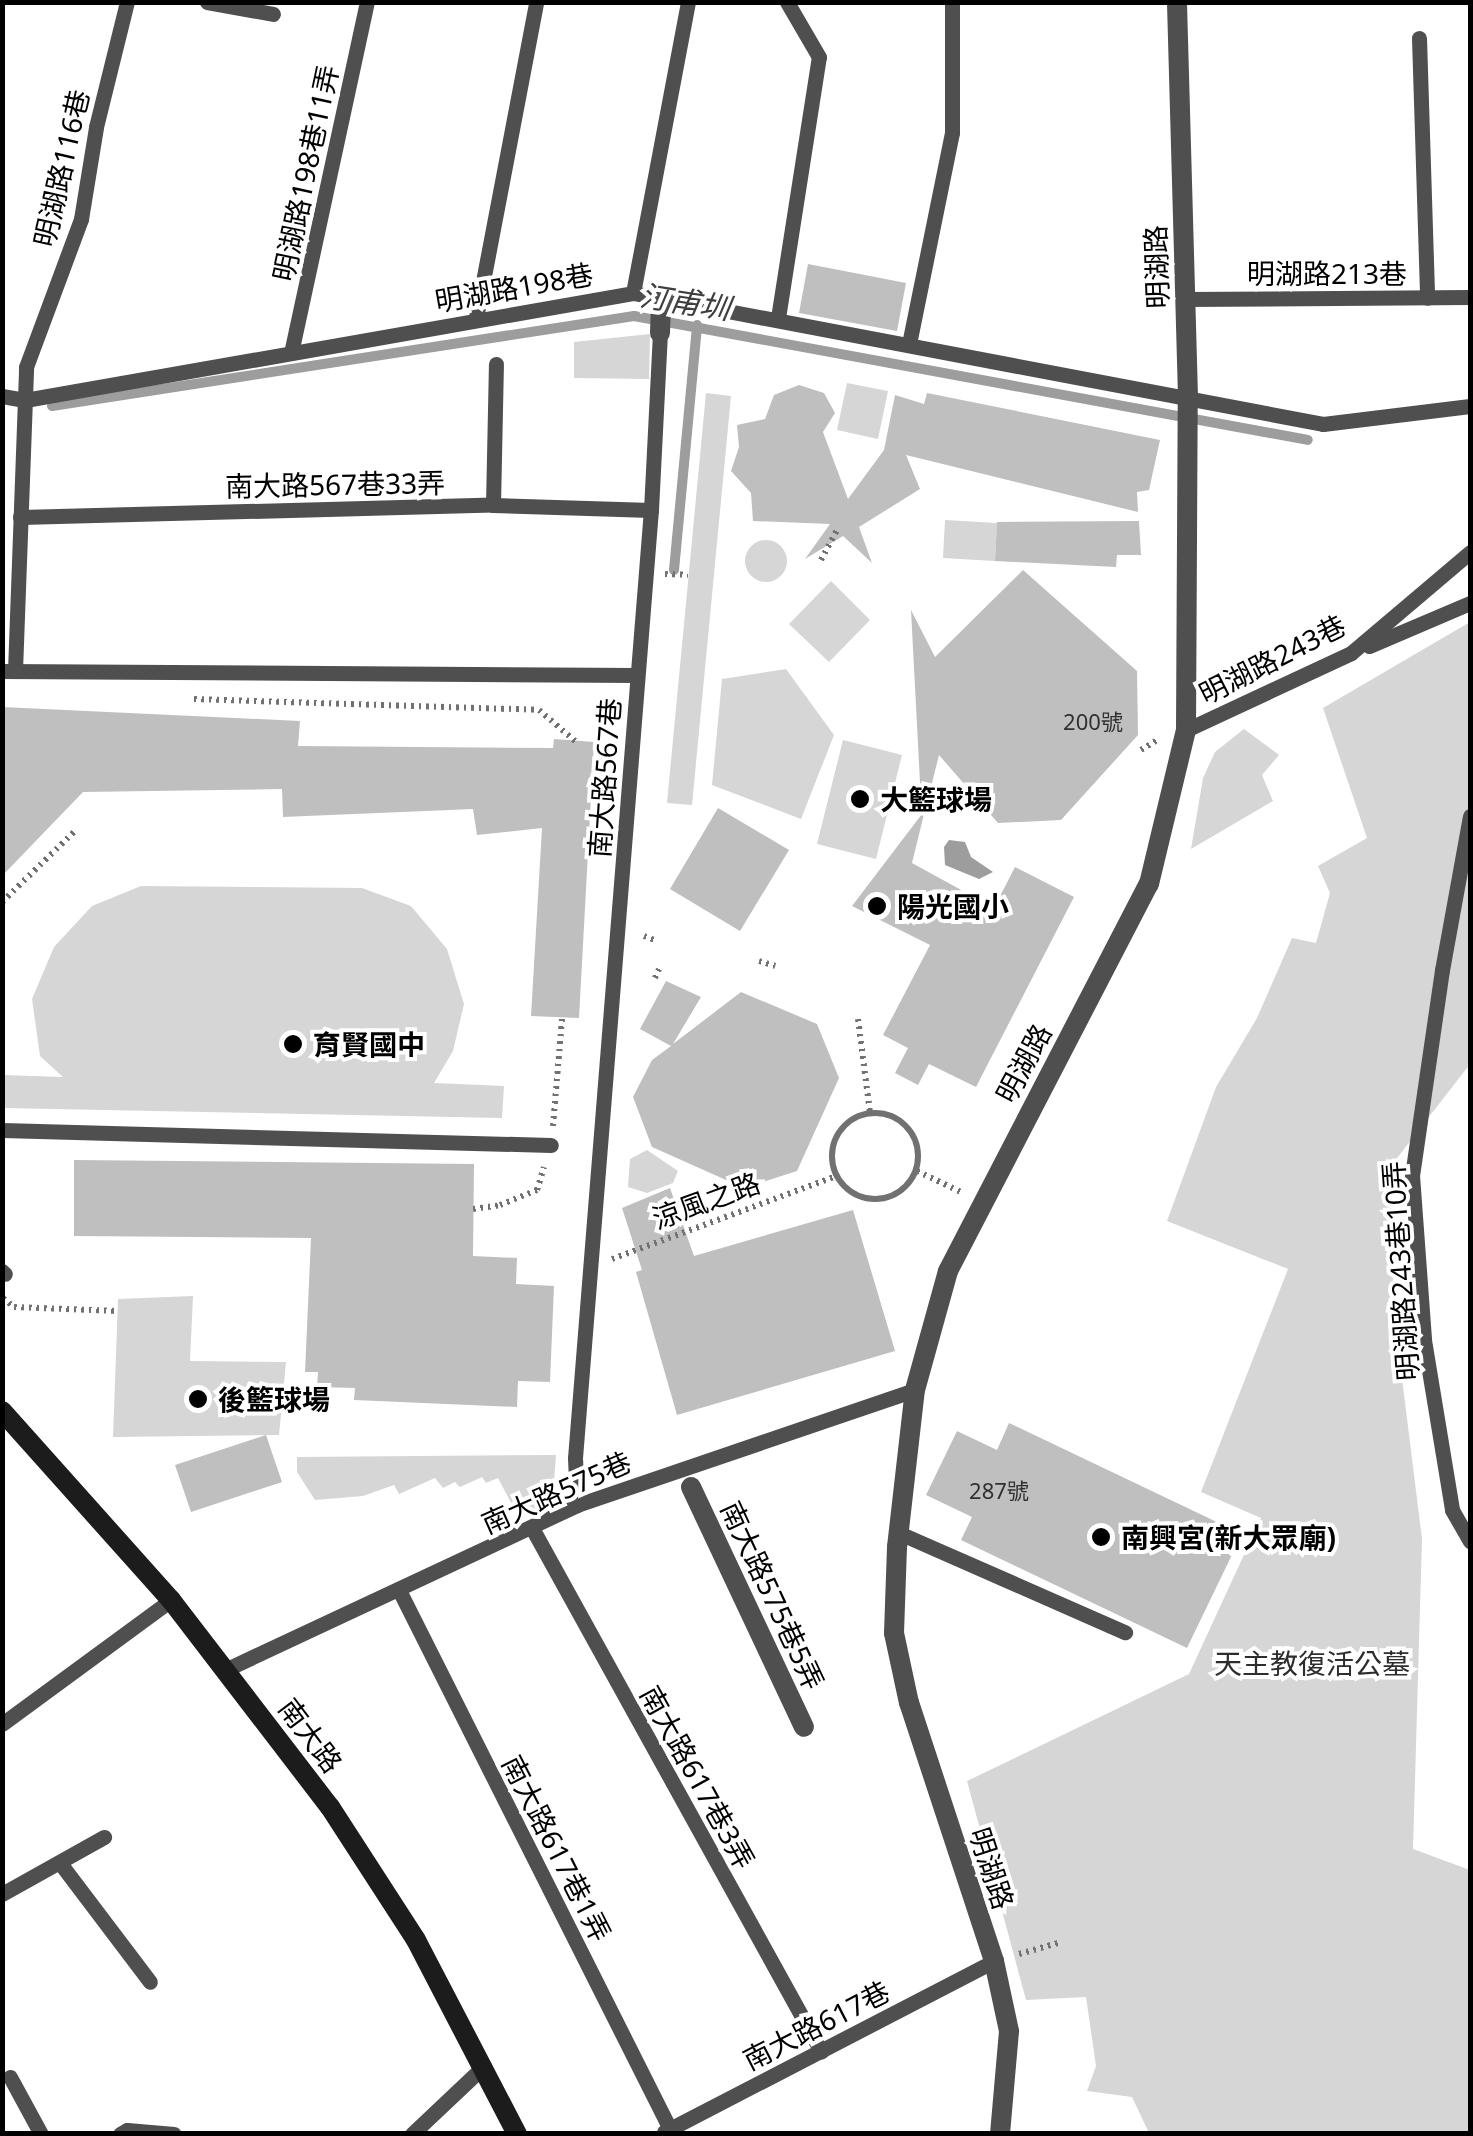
<!DOCTYPE html>
<html>
<head>
<meta charset="utf-8">
<style>
	body { margin:0 }
	#map { position:relative; width:1473px; height:2136px; overflow:hidden; background:#fff; font-family:"Noto Sans","Noto Sans TC",sans-serif }
	div>[style] { position:absolute }
	.green>* { inset:0; background:#d6d6d6 }
	.round { border-radius:50% }
	.water>* { inset:0; background:#9d9d9d }
	.stream>* { height:10px; margin:-5px; padding:0 5px; transform-origin:5px; border-radius:5px; background:#9d9d9d }
	.building>* { inset:0; background:#bfbfbf }
	.path>* { height:6px; margin-top:-3px; transform-origin:0; background:repeating-linear-gradient(90deg,#717171 0 2.5px,transparent 0 7.5px) }
	.path>.ring { margin:-3px; padding:0; box-sizing:content-box; background:none; border:6px solid #717171; border-radius:50% }
	.lane>* { height:15px; margin:-7.5px; padding:0 7.5px; transform-origin:7.5px; border-radius:7.5px; background:#4f4f4f }
	.street>* { height:20px; margin:-10px; padding:0 10px; transform-origin:10px; border-radius:10px; background:#4f4f4f }
	.secondary>* { height:20px; margin:-10px; padding:0 10px; transform-origin:10px; border-radius:10px; background:#1c1c1c }
	.dots>* { width:28px; height:28px; translate:-50% -50%; box-sizing:border-box; border:5px solid #fff; border-radius:50% }
	span { translate:-50% -50%; white-space:nowrap; text-align:center; line-height:1.15; -webkit-text-stroke:8px #fff; paint-order:stroke }
	.number-label { font-size:22px; color:#303030 }
	.number-label span { -webkit-text-stroke-width:0 }
	.street-label { font-size:28px; color:#000 }
	.poi-label { font-size:28px; color:#000; font-weight:700 }
	.left { translate:0 -50%; text-align:left }
	.park-label { font-size:28px; color:#2d2d2d }
	.water-label { font-size:30px; color:#3e3e3e; font-style:italic }
	.frame { position:absolute; inset:0; border:5px solid #000; pointer-events:none }
</style>
</head>
<body>
<div id="map">
	<div class="green">
		<i style="clip-path:polygon(650px 334px,649px 379px,574px 378px,574px 342px)"></i>
		<i style="clip-path:polygon(847px 383px,888px 391px,878px 439px,837px 430px)"></i>
		<i style="clip-path:polygon(706px 393px,731px 396px,692px 805px,667px 803px)"></i>
		<i style="clip-path:polygon(945px 520px,997px 523px,995px 561px,943px 558px)"></i>
		<i class="round" style="left:745px;top:540px;width:42px;height:42px"></i>
		<i style="clip-path:polygon(831px 581px,870px 620px,829px 662px,789px 624px)"></i>
		<i style="clip-path:polygon(1470px 622px,1470px 1064px,1387px 1171px,1396px 1330px,1422px 1539px,1413px 1849px,1470px 1870px,1470px 2133px,1149px 2133px,1132px 2097px,1087px 2091px,1096px 2066px,1086px 1997px,1026px 2000px,967px 1781px,1189px 1674px,1261px 1518px,1201px 1492px,1288px 1269px,1167px 1221px,1216px 1087px,1257px 1018px,1292px 938px,1316px 943px,1330px 893px,1318px 866px,1367px 838px,1323px 708px)"></i>
		<i style="clip-path:polygon(786px 669px,834px 735px,801px 819px,712px 785px,722px 679px)"></i>
		<i style="clip-path:polygon(1244px 729px,1279px 755px,1262px 775px,1273px 801px,1191px 849px,1203px 778px,1215px 752px)"></i>
		<i style="clip-path:polygon(843px 740px,902px 755px,876px 859px,817px 844px)"></i>
		<i style="clip-path:polygon(141px 886px,362px 888px,411px 906px,447px 949px,464px 1004px,453px 1051px,434px 1083px,504px 1086px,502px 1118px,3px 1108px,3px 1075px,63px 1077px,40px 1056px,32px 999px,54px 947px,92px 906px)"></i>
		<i style="clip-path:polygon(647px 1150px,678px 1171px,673px 1183px,647px 1193px,628px 1187px,630px 1159px)"></i>
		<i style="clip-path:polygon(193px 1296px,190px 1361px,286px 1362px,279px 1435px,113px 1437px,118px 1299px)"></i>
		<i style="clip-path:polygon(556px 1455px,554px 1482px,537px 1507px,519px 1518px,498px 1478px,486px 1483px,482px 1477px,460px 1487px,455px 1482px,443px 1488px,435px 1478px,399px 1494px,394px 1485px,363px 1496px,315px 1500px,297px 1472px,297px 1457px)"></i>
	</div>
	<div class="water">
		<i style="clip-path:polygon(949px 840px,965px 842px,971px 857px,993px 872px,979px 879px,945px 865px,944px 847px)"></i>
	</div>
	<div class="stream">
		<i style="left:52px;top:406px;width:589px;rotate:-8.79deg"></i>
		<i style="left:634px;top:316px;width:685px;rotate:10.42deg"></i>
		<i style="left:674px;top:570px;width:246px;rotate:-84.6deg"></i>
	</div>
	<div class="building">
		<i style="clip-path:polygon(808px 264px,906px 283px,897px 331px,799px 313px)"></i>
		<i style="clip-path:polygon(799px 385px,824px 393px,835px 413px,823px 432px,848px 499px,884px 450px,895px 395px,924px 404px,927px 393px,1160px 440px,1149px 490px,1137px 492px,1138px 512px,906px 455px,920px 489px,859px 527px,872px 563px,843px 536px,805px 559px,830px 524px,753px 521px,751px 493px,731px 471px,739px 447px,737px 425px,765px 419px,774px 395px)"></i>
		<i style="clip-path:polygon(1139px 521px,1141px 555px,1117px 555px,1116px 567px,995px 561px,997px 522px)"></i>
		<i style="clip-path:polygon(1023px 570px,1137px 671px,1138px 735px,1061px 820px,998px 823px,939px 755px,927px 803px,921px 802px,911px 610px,935px 657px)"></i>
		<i style="clip-path:polygon(2px 707px,300px 721px,298px 746px,553px 748px,554px 739px,594px 742px,579px 1018px,531px 1016px,542px 828px,477px 835px,473px 809px,283px 817px,282px 789px,83px 792px,2px 876px)"></i>
		<i style="clip-path:polygon(718px 808px,789px 850px,740px 931px,670px 889px)"></i>
		<i style="clip-path:polygon(925px 810px,912px 863px,994px 908px,1015px 867px,1074px 897px,976px 1087px,929px 1064px,918px 1085px,895px 1073px,908px 1048px,883px 1035px,930px 945px,852px 906px)"></i>
		<i style="clip-path:polygon(666px 981px,701px 997px,673px 1044px,741px 992px,817px 1024px,839px 1078px,797px 1171px,744px 1188px,652px 1147px,633px 1097px,652px 1060px,671px 1046px,640px 1029px)"></i>
		<i style="clip-path:polygon(74px 1160px,474px 1164px,473px 1256px,517px 1258px,516px 1284px,554px 1286px,550px 1382px,518px 1381px,517px 1407px,354px 1400px,355px 1388px,317px 1387px,318px 1372px,305px 1372px,311px 1238px,74px 1236px)"></i>
		<i style="clip-path:polygon(670px 1188px,694px 1256px,853px 1210px,895px 1351px,677px 1415px,636px 1272px,642px 1270px,622px 1208px)"></i>
		<i style="clip-path:polygon(1009px 1423px,1242px 1534px,1187px 1648px,961px 1540px,972px 1517px,926px 1495px,957px 1431px,997px 1450px)"></i>
		<i style="clip-path:polygon(266px 1435px,282px 1482px,191px 1512px,175px 1465px)"></i>
	</div>
	<div class="path">
		<i style="left:821px;top:560px;width:34px;rotate:-62deg"></i>
		<i style="left:665px;top:574px;width:23px;rotate:2deg"></i>
		<i style="left:194px;top:699px;width:345px;rotate:1.8deg"></i>
		<i style="left:539px;top:710px;width:48px;rotate:40.7deg"></i>
		<i style="left:1141px;top:750px;width:19px;rotate:-32deg"></i>
		<i style="left:2px;top:902px;width:103px;rotate:-44.2deg"></i>
		<i style="left:644px;top:936px;width:14px;rotate:21deg"></i>
		<i style="left:759px;top:961px;width:17px;rotate:17deg"></i>
		<i style="left:655px;top:978px;width:10px;rotate:-66deg"></i>
		<i style="left:858px;top:1019px;width:95px;rotate:82.7deg"></i>
		<i class="ring" style="left:832px;top:1113px;width:80px;height:80px"></i>
		<i style="left:553px;top:1126px;width:108px;rotate:-85.2deg"></i>
		<i style="left:917px;top:1171px;width:51px;rotate:25.6deg"></i>
		<i style="left:473px;top:1209px;width:27px;rotate:-8deg"></i>
		<i style="left:500px;top:1205px;width:40px;rotate:-22deg"></i>
		<i style="left:537px;top:1190px;width:24px;rotate:-73deg"></i>
		<i style="left:612px;top:1259px;width:239px;rotate:-20.3deg"></i>
		<i style="left:3px;top:1298px;width:14px;rotate:39deg"></i>
		<i style="left:14px;top:1307px;width:104px;rotate:2.2deg"></i>
		<i style="left:1019px;top:1954px;width:41px;rotate:-15.8deg"></i>
	</div>
	<div class="lane">
		<i style="left:207px;top:2px;width:67px;rotate:10.3deg"></i>
		<i style="left:1419px;top:38px;width:260px;rotate:88.2deg"></i>
		<i style="left:633px;top:293px;width:296px;rotate:-79.3deg"></i>
		<i style="left:1183px;top:299px;width:287px;rotate:-0.4deg"></i>
		<i style="left:476px;top:318px;width:322px;rotate:-79.2deg"></i>
		<i style="left:778px;top:318px;width:264px;rotate:-81.1deg"></i>
		<i style="left:819px;top:57px;width:64px;rotate:-120.2deg"></i>
		<i style="left:909px;top:344px;width:215px;rotate:-78.5deg"></i>
		<i style="left:952px;top:133px;width:131px;rotate:-90deg"></i>
		<i style="left:291px;top:353px;width:359px;rotate:-77.8deg"></i>
		<i style="left:2px;top:396px;width:23px;rotate:10deg"></i>
		<i style="left:25px;top:400px;width:617px;rotate:-9.98deg"></i>
		<i style="left:633px;top:293px;width:702px;rotate:10.75deg"></i>
		<i style="left:1323px;top:424px;width:148px;rotate:-7deg"></i>
		<i style="left:493px;top:505px;width:141px;rotate:-88.8deg"></i>
		<i style="left:20px;top:517px;width:473px;rotate:-1.5deg"></i>
		<i style="left:493px;top:505px;width:158px;rotate:1.8deg"></i>
		<i style="left:1369px;top:646px;width:110px;rotate:-23.1deg"></i>
		<i style="left:2px;top:671px;width:635px;rotate:0.36deg"></i>
		<i style="left:15px;top:671px;width:304px;rotate:-87.9deg"></i>
		<i style="left:26px;top:367px;width:158px;rotate:-69.6deg"></i>
		<i style="left:81px;top:219px;width:93px;rotate:-80.7deg"></i>
		<i style="left:96px;top:127px;width:129px;rotate:-76.1deg"></i>
		<i style="left:1186px;top:730px;width:182px;rotate:-25deg"></i>
		<i style="left:1351px;top:653px;width:156px;rotate:-40.3deg"></i>
		<i style="left:1470px;top:816px;width:157px;rotate:100.3deg"></i>
		<i style="left:1442px;top:970px;width:207px;rotate:98.3deg"></i>
		<i style="left:1412px;top:1175px;width:165px;rotate:85.8deg"></i>
		<i style="left:1424px;top:1340px;width:172px;rotate:80.6deg"></i>
		<i style="left:1452px;top:1510px;width:36px;rotate:60deg"></i>
		<i style="left:2px;top:1130px;width:549px;rotate:1.57deg"></i>
		<i style="left:2px;top:1271px;width:4px;rotate:45deg"></i>
		<i style="left:577px;top:1505px;width:47px;rotate:-92.4deg"></i>
		<i style="left:575px;top:1458px;width:951px;rotate:-85.42deg"></i>
		<i style="left:651px;top:510px;width:177px;rotate:-87.1deg"></i>
		<i style="left:532px;top:1528px;width:598px;rotate:61.08deg"></i>
		<i style="left:899px;top:1533px;width:247px;rotate:23.7deg"></i>
		<i style="left:399px;top:1590px;width:603px;rotate:63.31deg"></i>
		<i style="left:227px;top:1669px;width:387px;rotate:-25.1deg"></i>
		<i style="left:577px;top:1505px;width:357px;rotate:-18.8deg"></i>
		<i style="left:2px;top:1724px;width:210px;rotate:-36.3deg"></i>
		<i style="left:60px;top:1863px;width:149px;rotate:52.9deg"></i>
		<i style="left:2px;top:1894px;width:117px;rotate:-29.2deg"></i>
		<i style="left:10px;top:2077px;width:65px;rotate:61.5deg"></i>
		<i style="left:664px;top:2132px;width:372px;rotate:-27.4deg"></i>
		<i style="left:120px;top:2134px;width:8px;rotate:-30deg"></i>
		<i style="left:127px;top:2130px;width:47px;rotate:4.9deg"></i>
		<i style="left:412px;top:2134px;width:99px;rotate:-43.4deg"></i>
	</div>
	<div class="street">
		<i style="left:660px;top:333px;width:27px;rotate:-88deg"></i>
		<i style="left:691px;top:1487px;width:265px;rotate:64.8deg"></i>
		<i style="left:1000px;top:2134px;width:103px;rotate:-85deg"></i>
		<i style="left:1009px;top:2031px;width:72px;rotate:-102.1deg"></i>
		<i style="left:994px;top:1961px;width:272px;rotate:-108.2deg"></i>
		<i style="left:909px;top:1703px;width:72px;rotate:-102.1deg"></i>
		<i style="left:894px;top:1633px;width:86px;rotate:-88deg"></i>
		<i style="left:897px;top:1547px;width:158px;rotate:-83.5deg"></i>
		<i style="left:915px;top:1390px;width:123px;rotate:-74.5deg"></i>
		<i style="left:948px;top:1271px;width:436px;rotate:-62.6deg"></i>
		<i style="left:1149px;top:884px;width:158px;rotate:-76.5deg"></i>
		<i style="left:1186px;top:730px;width:333px;rotate:-89.7deg"></i>
		<i style="left:1188px;top:397px;width:395px;rotate:-91.6deg"></i>
	</div>
	<div class="secondary">
		<i style="left:2px;top:1411px;width:254px;rotate:48.2deg"></i>
		<i style="left:171px;top:1600px;width:261px;rotate:52.5deg"></i>
		<i style="left:330px;top:1807px;width:158px;rotate:57.1deg"></i>
		<i style="left:416px;top:1940px;width:219px;rotate:62.5deg"></i>
	</div>
	<div class="dots">
		<i style="left:860px;top:799px;background:#000"></i>
		<i style="left:877px;top:906px;background:#000"></i>
		<i style="left:293px;top:1044px;background:#000"></i>
		<i style="left:198px;top:1399px;background:#000"></i>
		<i style="left:1101px;top:1537px;background:#000"></i>
	</div>
	<div class="number-label">
		<span style="left:1093px;top:722px">200號</span>
		<span style="left:999px;top:1491px">287號</span>
	</div>
	<div class="street-label">
		<span style="left:61px;top:168px;rotate:-77deg">明湖路116巷</span>
		<span style="left:305px;top:173px;rotate:-78deg">明湖路198巷11弄</span>
		<span style="left:1156px;top:267px;rotate:-92deg">明湖路</span>
		<span style="left:1327px;top:273px">明湖路213巷</span>
		<span style="left:514px;top:287px;rotate:-10deg">明湖路198巷</span>
		<span style="left:335px;top:484px;rotate:-1deg">南大路567巷33弄</span>
		<span style="left:1272px;top:659px;rotate:-27deg">明湖路243巷</span>
		<span style="left:604px;top:778px;rotate:-86deg">南大路567巷</span>
		<span style="left:1023px;top:1063px;rotate:-62deg">明湖路</span>
		<span style="left:706px;top:1200px;rotate:-20deg">涼風之路</span>
		<span style="left:1400px;top:1271px;rotate:-94deg">明湖路243巷10弄</span>
		<span style="left:556px;top:1492px;rotate:-24deg">南大路575巷</span>
		<span style="left:773px;top:1595px;rotate:65deg">南大路575巷5弄</span>
		<span style="left:311px;top:1735px;rotate:53deg">南大路</span>
		<span style="left:698px;top:1777px;rotate:61deg">南大路617巷3弄</span>
		<span style="left:557px;top:1848px;rotate:63deg">南大路617巷1弄</span>
		<span style="left:992px;top:1868px;rotate:72deg">明湖路</span>
		<span style="left:816px;top:2025px;rotate:-27deg">南大路617巷</span>
	</div>
	<div class="poi-label">
		<span class="left" style="left:880px;top:799px">大籃球場</span>
		<span class="left" style="left:897px;top:906px">陽光國小</span>
		<span class="left" style="left:313px;top:1044px">育賢國中</span>
		<span class="left" style="left:218px;top:1399px">後籃球場</span>
		<span class="left" style="left:1121px;top:1537px">南興宮(新大眾廟)</span>
	</div>
	<div class="park-label">
		<span style="left:1312px;top:1663px">天主教復活公墓</span>
	</div>
	<div class="water-label">
		<span style="left:685px;top:302px;rotate:9deg">汀甫圳</span>
	</div>
	<div class="frame"></div>
</div>
</body>
</html>
